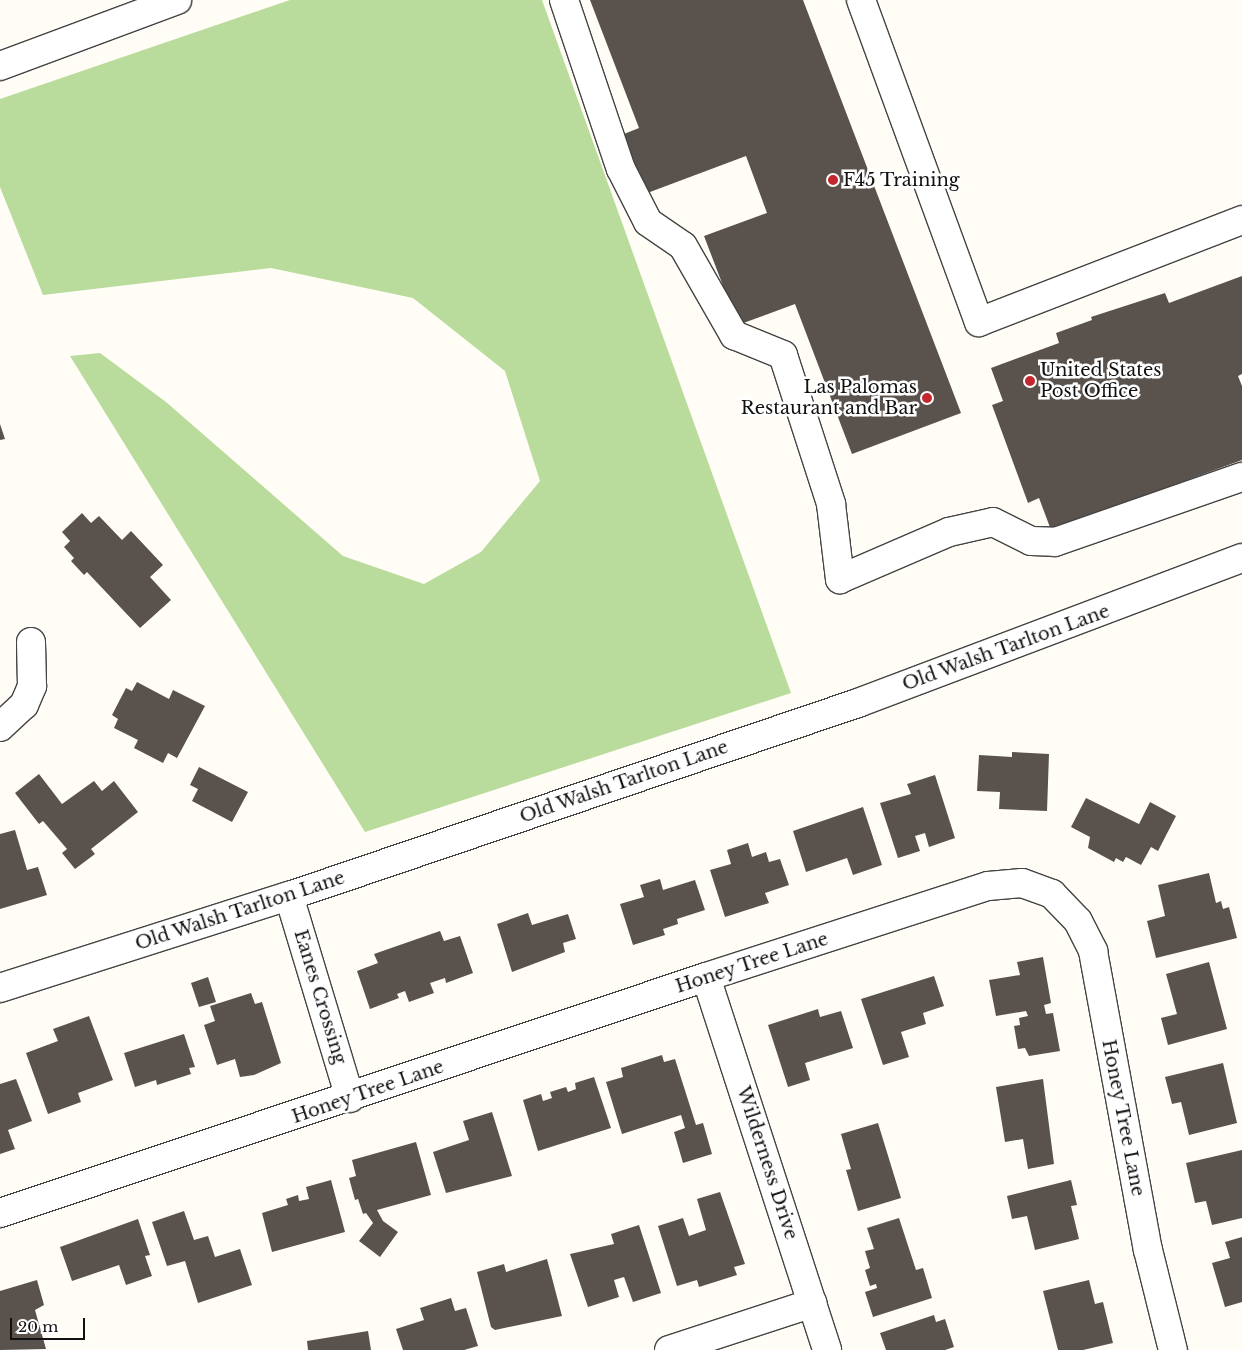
<!DOCTYPE html>
<html>
<head>
<meta charset="utf-8">
<style>
	body { margin:0 }
	#map { position:relative; width:1242px; height:1350px; overflow:hidden; background:#fffdf5; font-family:"Libre Baskerville",serif }
	div>[style] { position:absolute }
	.forest>* { inset:0; background:#b9dc9c }
	.building>* { inset:0; background:#5a524d }
	.roads { filter:drop-shadow(1px 0 #444) drop-shadow(-1px 0 #444) drop-shadow(0 1px #444) drop-shadow(0 -1px #444) }
	.minor>* { height:28px; margin:-14px; padding:0 14px; transform-origin:14px; border-radius:14px; background:#fff }
	.dots>* { width:14px; height:14px; translate:-50% -50%; box-sizing:border-box; border:2px solid #fff; border-radius:50% }
	span { translate:-50% -50%; white-space:nowrap; text-align:center; line-height:1.15; -webkit-text-stroke:5px #fff; paint-order:stroke }
	.poi-label { font-size:18px; color:#111 }
	.left { translate:0 -50%; text-align:left }
	.right { translate:-100% -50%; text-align:right }
	.street-label { font-size:18px; color:#111 }
	.scale { position:absolute; left:10px; top:1318px; width:75px; height:22px; box-sizing:border-box; border:2px solid #111; border-top:0; padding-left:6px; font-size:15px; line-height:18px; white-space:nowrap; color:#111; -webkit-text-stroke:4px #fff; paint-order:stroke }
</style>
</head>
<body>
<div id="map">
	<div class="forest">
		<i style="clip-path:polygon(290px 0,542px 0,791px 693px,365px 832px,70px 356px,100px 353px,166px 402px,343px 556px,424px 584px,481px 552px,540px 481px,505px 371px,413px 298px,271px 268px,43px 295px,0 187px,0 99px)"></i>
	</div>
	<div class="building">
		<i style="clip-path:polygon(590px 0,803px 0,961px 413px,852px 454px,795px 304px,738px 325px,704px 236px,767px 213px,746px 156px,642px 195px,619px 136px,639px 128px)"></i>
		<i style="clip-path:polygon(1242px 276px,1242px 374px,1238px 376px,1242px 386px,1242px 460px,1051px 530px,1039px 498px,1028px 503px,992px 405px,1003px 401px,991px 368px,1059px 343px,1056px 333px,1092px 320px,1091px 317px,1165px 293px,1169px 303px)"></i>
		<i style="clip-path:polygon(0 424px,5px 439px,0 440px)"></i>
		<i style="clip-path:polygon(82px 513px,91px 523px,99px 516px,122px 540px,131px 531px,163px 565px,150px 577px,171px 600px,140px 628px,87px 572px,84px 575px,71px 561px,74px 558px,64px 547px,70px 541px,62px 532px)"></i>
		<i style="clip-path:polygon(137px 682px,169px 699px,173px 690px,205px 706px,177px 758px,168px 753px,163px 763px,134px 748px,138px 740px,114px 728px,118px 719px,112px 715px,126px 688px,132px 691px)"></i>
		<i style="clip-path:polygon(1012px 752px,1049px 754px,1047px 811px,999px 809px,1000px 792px,977px 791px,979px 755px,1012px 757px)"></i>
		<i style="clip-path:polygon(199px 767px,248px 792px,232px 822px,192px 801px,198px 789px,190px 785px)"></i>
		<i style="clip-path:polygon(39px 774px,62px 804px,94px 781px,102px 791px,114px 781px,138px 812px,91px 849px,95px 854px,75px 869px,62px 853px,67px 849px,43px 821px,39px 824px,15px 793px)"></i>
		<i style="clip-path:polygon(935px 775px,955px 838px,929px 847px,925px 833px,915px 836px,920px 851px,898px 858px,880px 803px,911px 794px,907px 784px)"></i>
		<i style="clip-path:polygon(1086px 798px,1139px 824px,1150px 802px,1176px 816px,1158px 851px,1151px 847px,1141px 865px,1126px 857px,1123px 862px,1116px 858px,1114px 862px,1088px 848px,1090px 837px,1071px 827px)"></i>
		<i style="clip-path:polygon(863px 807px,882px 865px,853px 875px,847px 858px,806px 872px,793px 831px)"></i>
		<i style="clip-path:polygon(15px 830px,27px 870px,38px 867px,47px 895px,0 909px,0 834px)"></i>
		<i style="clip-path:polygon(748px 843px,752px 857px,766px 852px,769px 862px,780px 859px,789px 885px,765px 893px,769px 903px,725px 917px,710px 870px,731px 864px,727px 850px)"></i>
		<i style="clip-path:polygon(1209px 873px,1216px 903px,1221px 901px,1223px 909px,1229px 907px,1237px 938px,1156px 958px,1147px 921px,1165px 916px,1158px 885px)"></i>
		<i style="clip-path:polygon(660px 879px,663px 890px,695px 880px,705px 910px,677px 919px,678px 924px,663px 929px,665px 935px,633px 945px,620px 904px,644px 897px,640px 885px)"></i>
		<i style="clip-path:polygon(528px 913px,532px 925px,568px 914px,576px 939px,563px 943px,565px 952px,512px 972px,497px 924px)"></i>
		<i style="clip-path:polygon(440px 931px,444px 941px,460px 936px,473px 973px,446px 983px,445px 978px,430px 983px,434px 993px,409px 1002px,405px 991px,397px 994px,399px 998px,370px 1009px,357px 971px,378px 963px,374px 954px)"></i>
		<i style="clip-path:polygon(1043px 957px,1051px 1003px,1044px 1005px,1046px 1014px,1053px 1013px,1060px 1051px,1029px 1056px,1025px 1048px,1018px 1049px,1014px 1026px,1020px 1025px,1019px 1018px,1028px 1016px,1026px 1011px,996px 1016px,989px 980px,1020px 975px,1017px 962px)"></i>
		<i style="clip-path:polygon(1209px 962px,1227px 1029px,1168px 1045px,1161px 1018px,1177px 1014px,1166px 974px)"></i>
		<i style="clip-path:polygon(934px 976px,944px 1006px,923px 1013px,926px 1024px,901px 1032px,909px 1057px,883px 1065px,861px 999px)"></i>
		<i style="clip-path:polygon(208px 977px,216px 1002px,199px 1007px,191px 983px)"></i>
		<i style="clip-path:polygon(251px 993px,255px 1004px,262px 1002px,281px 1063px,254px 1075px,240px 1077px,235px 1059px,217px 1065px,204px 1025px,215px 1021px,210px 1006px)"></i>
		<i style="clip-path:polygon(818px 1009px,820px 1017px,841px 1011px,853px 1048px,805px 1063px,810px 1080px,788px 1087px,768px 1025px)"></i>
		<i style="clip-path:polygon(89px 1016px,113px 1080px,78px 1093px,81px 1102px,48px 1114px,26px 1053px,58px 1041px,53px 1029px)"></i>
		<i style="clip-path:polygon(184px 1034px,195px 1067px,189px 1068px,191px 1074px,157px 1085px,156px 1080px,135px 1087px,124px 1053px)"></i>
		<i style="clip-path:polygon(662px 1055px,664px 1062px,675px 1059px,696px 1125px,703px 1123px,712px 1154px,683px 1163px,674px 1132px,685px 1128px,681px 1115px,622px 1134px,606px 1082px,623px 1077px,621px 1068px)"></i>
		<i style="clip-path:polygon(1223px 1063px,1237px 1123px,1189px 1135px,1181px 1102px,1172px 1104px,1165px 1077px)"></i>
		<i style="clip-path:polygon(594px 1077px,611px 1128px,538px 1151px,523px 1100px,541px 1094px,543px 1101px,552px 1098px,550px 1092px,566px 1087px,568px 1092px,576px 1089px,575px 1083px)"></i>
		<i style="clip-path:polygon(16px 1079px,32px 1121px,8px 1130px,15px 1149px,0 1154px,0 1084px)"></i>
		<i style="clip-path:polygon(1043px 1079px,1054px 1164px,1028px 1169px,1023px 1139px,1005px 1142px,996px 1087px)"></i>
		<i style="clip-path:polygon(492px 1112px,512px 1176px,446px 1193px,433px 1152px,469px 1140px,463px 1121px)"></i>
		<i style="clip-path:polygon(878px 1123px,901px 1198px,858px 1211px,846px 1170px,851px 1169px,841px 1134px)"></i>
		<i style="clip-path:polygon(416px 1142px,431px 1195px,377px 1210px,383px 1221px,398px 1232px,380px 1257px,359px 1241px,373px 1223px,366px 1213px,363px 1214px,358px 1199px,355px 1200px,349px 1178px,356px 1176px,352px 1160px)"></i>
		<i style="clip-path:polygon(1242px 1150px,1242px 1218px,1212px 1225px,1206px 1201px,1195px 1203px,1186px 1163px)"></i>
		<i style="clip-path:polygon(331px 1180px,345px 1232px,272px 1252px,262px 1213px,288px 1205px,286px 1199px,298px 1195px,299px 1201px,309px 1199px,306px 1187px)"></i>
		<i style="clip-path:polygon(1071px 1180px,1077px 1205px,1071px 1206px,1079px 1239px,1035px 1250px,1027px 1216px,1012px 1219px,1007px 1196px)"></i>
		<i style="clip-path:polygon(720px 1192px,745px 1264px,734px 1267px,737px 1275px,699px 1287px,697px 1280px,677px 1286px,658px 1226px,683px 1218px,689px 1236px,706px 1230px,697px 1199px)"></i>
		<i style="clip-path:polygon(184px 1211px,194px 1240px,208px 1236px,215px 1257px,240px 1249px,252px 1285px,198px 1303px,185px 1261px,167px 1266px,152px 1222px)"></i>
		<i style="clip-path:polygon(899px 1218px,916px 1270px,923px 1268px,932px 1298px,873px 1317px,865px 1292px,877px 1288px,876px 1284px,870px 1286px,865px 1270px,870px 1268px,865px 1251px,874px 1249px,867px 1228px)"></i>
		<i style="clip-path:polygon(138px 1219px,150px 1255px,145px 1256px,152px 1276px,126px 1285px,119px 1265px,72px 1281px,60px 1247px)"></i>
		<i style="clip-path:polygon(639px 1225px,661px 1293px,633px 1302px,624px 1277px,614px 1280px,619px 1297px,588px 1307px,570px 1254px,614px 1244px,611px 1234px)"></i>
		<i style="clip-path:polygon(1242px 1237px,1242px 1302px,1225px 1307px,1212px 1263px,1230px 1258px,1225px 1242px)"></i>
		<i style="clip-path:polygon(547px 1259px,562px 1316px,495px 1330px,491px 1327px,477px 1272px,504px 1264px,506px 1272px)"></i>
		<i style="clip-path:polygon(37px 1280px,44px 1305px,35px 1310px,46px 1349px,0 1350px,0 1291px)"></i>
		<i style="clip-path:polygon(1089px 1280px,1095px 1304px,1103px 1302px,1113px 1343px,1083px 1350px,1058px 1350px,1043px 1291px)"></i>
		<i style="clip-path:polygon(451px 1298px,455px 1311px,466px 1308px,478px 1346px,464px 1350px,403px 1350px,396px 1329px,424px 1320px,420px 1308px)"></i>
		<i style="clip-path:polygon(934px 1315px,936px 1322px,945px 1319px,954px 1347px,945px 1350px,886px 1350px,880px 1333px)"></i>
		<i style="clip-path:polygon(368px 1331px,371px 1350px,308px 1350px,307px 1341px)"></i>
	</div>
	<div class="roads">
		<div class="minor">
			<i style="left:564px;top:0;width:178px;rotate:71.4deg"></i>
			<i style="left:621px;top:169px;width:59px;rotate:63deg"></i>
			<i style="left:648px;top:222px;width:42px;rotate:34.4deg"></i>
			<i style="left:683px;top:246px;width:103px;rotate:60.2deg"></i>
			<i style="left:734px;top:335px;width:53px;rotate:22.2deg"></i>
			<i style="left:783px;top:355px;width:157px;rotate:72.1deg"></i>
			<i style="left:831px;top:504px;width:76px;rotate:83.2deg"></i>
			<i style="left:840px;top:579px;width:119px;rotate:-23.3deg"></i>
			<i style="left:949px;top:532px;width:45px;rotate:-12.8deg"></i>
			<i style="left:993px;top:522px;width:42px;rotate:26.6deg"></i>
			<i style="left:1031px;top:541px;width:24px;rotate:2deg"></i>
			<i style="left:1055px;top:542px;width:198px;rotate:-19.2deg"></i>
			<i style="left:861px;top:0;width:343px;rotate:69.9deg"></i>
			<i style="left:979px;top:322px;width:282px;rotate:-21.2deg"></i>
			<i style="left:0;top:66px;width:189px;rotate:-20.4deg"></i>
			<i style="left:0;top:727px;width:33px;rotate:-43deg"></i>
			<i style="left:24px;top:705px;width:21px;rotate:-67deg"></i>
			<i style="left:32px;top:686px;width:44px;rotate:-91.3deg"></i>
			<i style="left:289px;top:896px;width:211px;rotate:73.2deg"></i>
			<i style="left:706px;top:977px;width:392px;rotate:72deg"></i>
			<i style="left:0;top:988px;width:303px;rotate:-17.7deg"></i>
			<i style="left:289px;top:896px;width:601px;rotate:-18.74deg"></i>
			<i style="left:858px;top:703px;width:410px;rotate:-20.7deg"></i>
			<i style="left:0;top:1213px;width:744px;rotate:-18.48deg"></i>
			<i style="left:706px;top:977px;width:296px;rotate:-17.9deg"></i>
			<i style="left:988px;top:886px;width:34px;rotate:-5deg"></i>
			<i style="left:1022px;top:883px;width:32px;rotate:20deg"></i>
			<i style="left:1052px;top:894px;width:37px;rotate:46deg"></i>
			<i style="left:1078px;top:921px;width:34px;rotate:63deg"></i>
			<i style="left:1093px;top:951px;width:304px;rotate:79.6deg"></i>
			<i style="left:1148px;top:1250px;width:103px;rotate:76deg"></i>
			<i style="left:669px;top:1350px;width:151px;rotate:-18.1deg"></i>
		</div>
	</div>
	<div class="dots">
		<i style="left:833px;top:180px;background:#c4262e"></i>
		<i style="left:1030px;top:381px;background:#c4262e"></i>
		<i style="left:927px;top:398px;background:#c4262e"></i>
	</div>
	<div class="poi-label">
		<span class="left" style="left:843px;top:180px">F45 Training</span>
		<span class="left" style="left:1040px;top:381px">United States<br>Post Office</span>
		<span class="right" style="left:917px;top:398px">Las Palomas<br>Restaurant and Bar</span>
	</div>
	<div class="street-label">
		<span style="left:1006px;top:648px;rotate:-20deg">Old Walsh Tarlton Lane</span>
		<span style="left:624px;top:782px;rotate:-19deg">Old Walsh Tarlton Lane</span>
		<span style="left:240px;top:911px;rotate:-18deg">Old Walsh Tarlton Lane</span>
		<span style="left:752px;top:963px;rotate:-18deg">Honey Tree Lane</span>
		<span style="left:320px;top:997px;rotate:73deg">Eanes Crossing</span>
		<span style="left:368px;top:1092px;rotate:-19deg">Honey Tree Lane</span>
		<span style="left:1123px;top:1118px;rotate:79deg">Honey Tree Lane</span>
		<span style="left:767px;top:1163px;rotate:72deg">Wilderness Drive</span>
	</div>
	<div class="scale">20 m</div>
</div>
</body>
</html>
